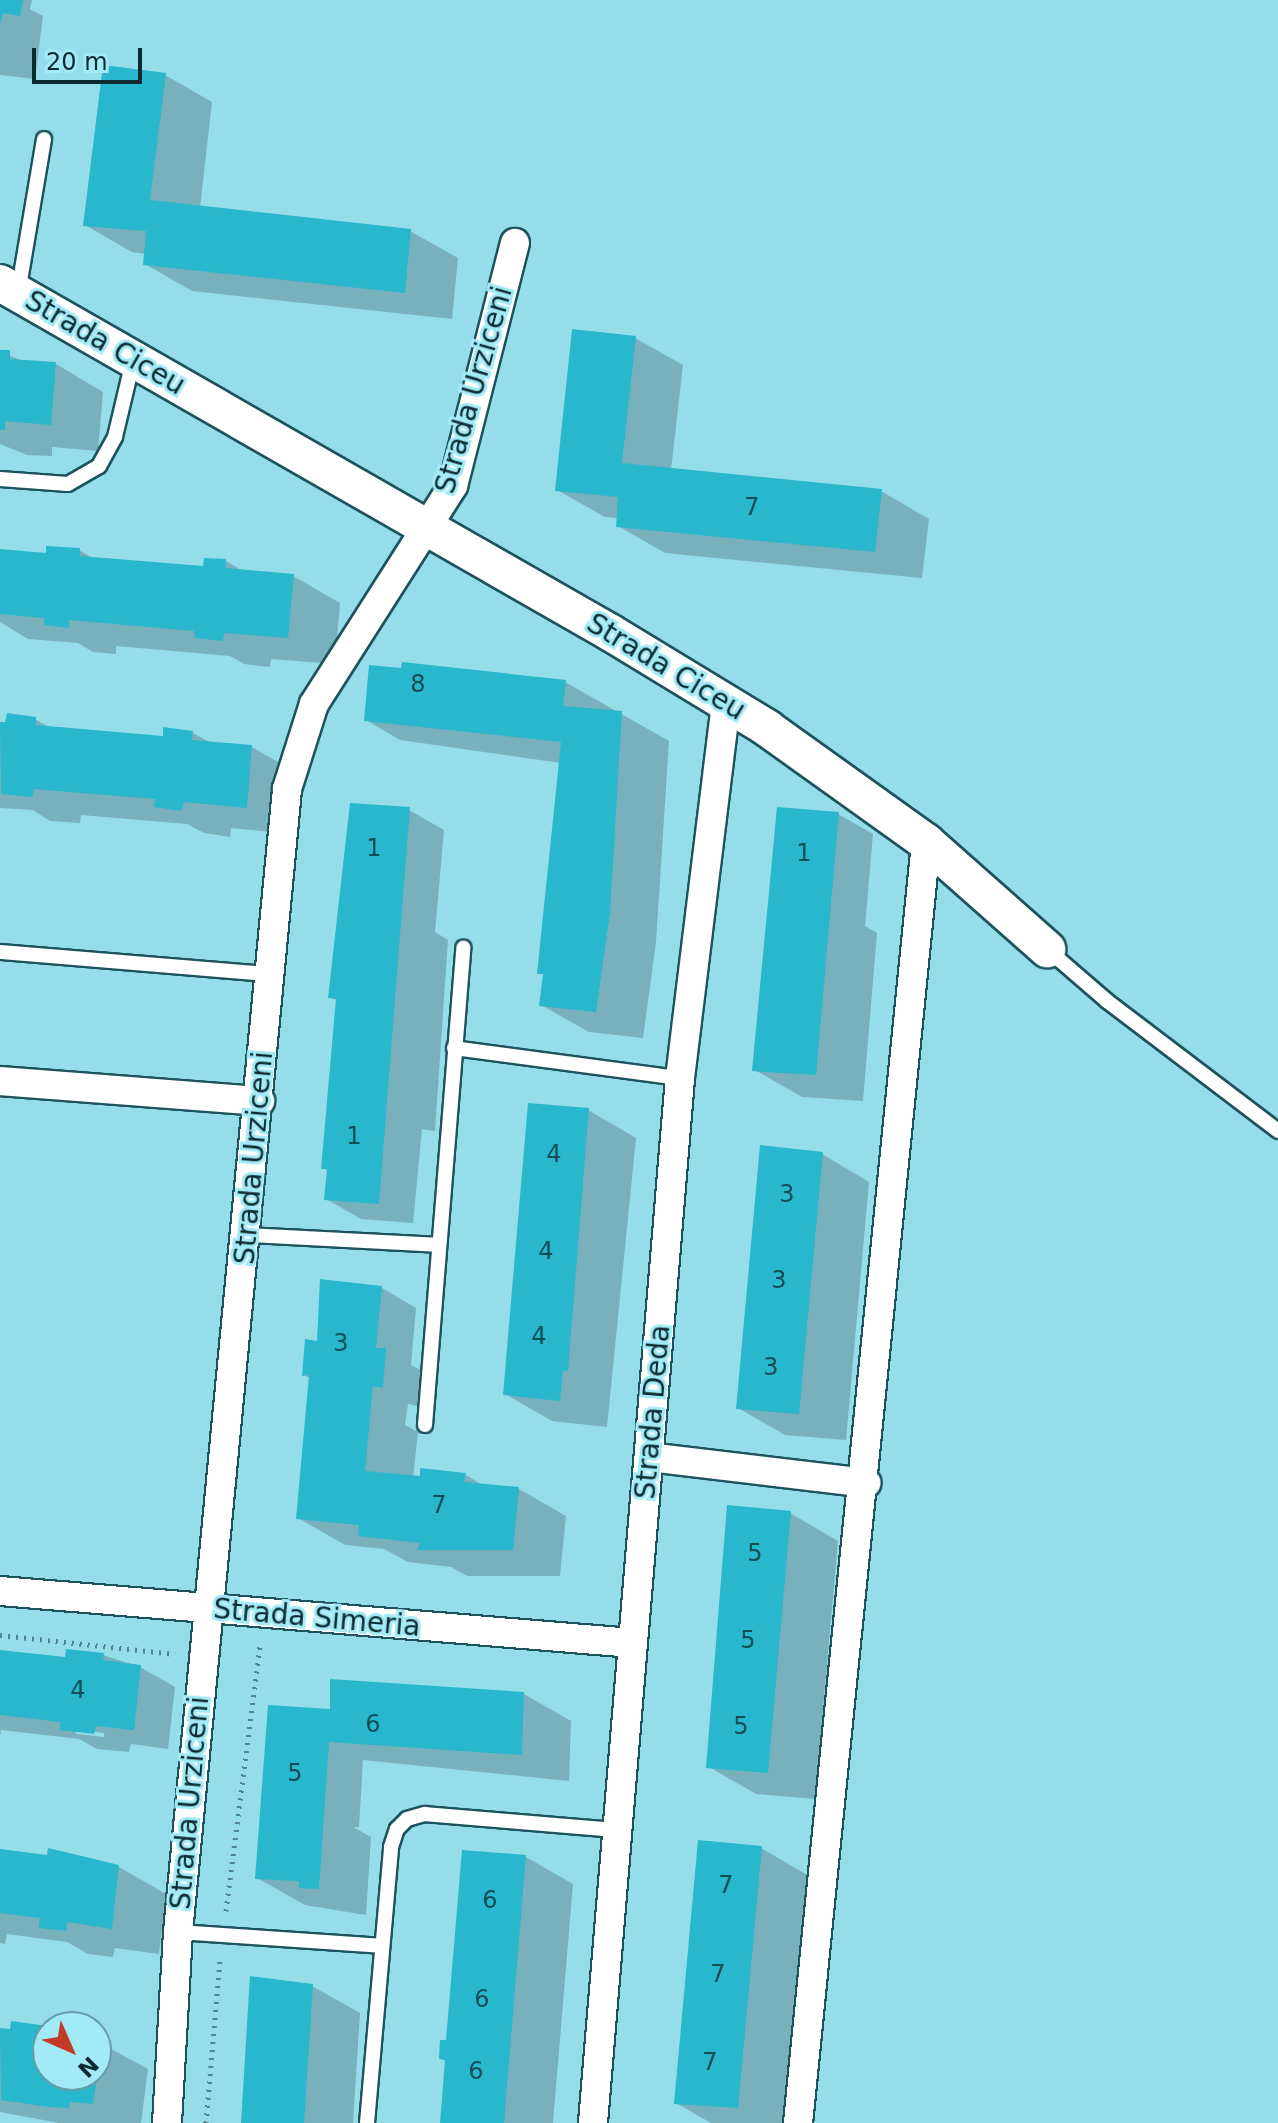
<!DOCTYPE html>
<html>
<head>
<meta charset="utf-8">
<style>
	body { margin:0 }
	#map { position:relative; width:1278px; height:2123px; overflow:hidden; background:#96ddea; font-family:"DejaVu Sans",sans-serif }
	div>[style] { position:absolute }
	.shadow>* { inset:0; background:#0003 }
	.building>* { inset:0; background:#28b7cd }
	.path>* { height:5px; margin-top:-2.5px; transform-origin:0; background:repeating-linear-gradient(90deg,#51838c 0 2px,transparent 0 8px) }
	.roads { filter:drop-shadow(2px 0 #1c535d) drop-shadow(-2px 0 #1c535d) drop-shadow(0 2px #1c535d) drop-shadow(0 -2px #1c535d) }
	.service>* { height:14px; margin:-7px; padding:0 7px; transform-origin:7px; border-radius:7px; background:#fff }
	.minor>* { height:28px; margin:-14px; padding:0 14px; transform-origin:14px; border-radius:14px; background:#fff }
	.tertiary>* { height:36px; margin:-18px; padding:0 18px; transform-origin:18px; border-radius:18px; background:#fff }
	span { translate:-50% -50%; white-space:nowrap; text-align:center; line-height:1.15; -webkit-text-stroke:6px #a3eaf7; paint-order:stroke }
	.number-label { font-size:24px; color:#134d56 }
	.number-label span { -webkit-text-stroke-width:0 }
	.street-label { font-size:28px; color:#0c2a2f }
	.north { position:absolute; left:32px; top:2011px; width:80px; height:80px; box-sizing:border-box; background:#a3eaf7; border:2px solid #679da7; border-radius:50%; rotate:135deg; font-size:22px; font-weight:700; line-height:32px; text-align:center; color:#0c2a2f }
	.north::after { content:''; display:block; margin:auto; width:28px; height:36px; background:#c53927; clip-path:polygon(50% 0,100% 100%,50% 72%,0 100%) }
	.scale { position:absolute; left:32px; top:48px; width:110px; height:36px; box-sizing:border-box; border:4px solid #0c2a2f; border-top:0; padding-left:10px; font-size:24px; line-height:28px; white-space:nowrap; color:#0c2a2f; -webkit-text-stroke:6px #a3eaf7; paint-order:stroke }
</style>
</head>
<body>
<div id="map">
	<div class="shadow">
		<i style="clip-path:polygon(0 0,32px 0,30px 9px,43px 16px,35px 79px,0 75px)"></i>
		<i style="clip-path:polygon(165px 75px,212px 102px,200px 208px,410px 231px,458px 258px,452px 319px,192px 291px,145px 264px,146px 254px,132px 252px,85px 225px)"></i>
		<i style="clip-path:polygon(635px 338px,683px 365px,671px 470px,881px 491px,929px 519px,922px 578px,665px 553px,618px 526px,618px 518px,605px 517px,557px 490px)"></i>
		<i style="clip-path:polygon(0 352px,26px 362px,56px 364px,103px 392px,98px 451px,52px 447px,52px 456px,27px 455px,0 444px)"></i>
		<i style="clip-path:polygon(79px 550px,94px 559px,205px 568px,226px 561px,243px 571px,293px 576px,340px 603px,335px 664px,271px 659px,270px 667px,244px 664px,230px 656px,116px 646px,116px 654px,93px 652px,78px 643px,28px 639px,0 622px,0 551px,48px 555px)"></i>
		<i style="clip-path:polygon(565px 682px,669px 741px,656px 942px,643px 1038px,589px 1032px,541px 1005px,544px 975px,540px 973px,561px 763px,400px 740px,366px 720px)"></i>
		<i style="clip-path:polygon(35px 719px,50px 728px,165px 738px,193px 733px,211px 743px,252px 747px,299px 774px,294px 834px,231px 828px,230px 837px,204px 833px,187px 824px,81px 815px,80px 823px,50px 821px,33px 810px,0 808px,0 724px)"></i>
		<i style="clip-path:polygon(409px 810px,444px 830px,435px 932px,448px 940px,435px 1131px,422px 1129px,413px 1223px,361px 1219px,326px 1199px,328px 1171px,323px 1168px,338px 1001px,330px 997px)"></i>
		<i style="clip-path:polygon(838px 814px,873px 834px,865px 926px,877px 933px,863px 1101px,802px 1097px,755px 1070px)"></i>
		<i style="clip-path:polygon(588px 1110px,636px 1138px,607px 1427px,552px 1421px,505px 1394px)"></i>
		<i style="clip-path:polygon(822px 1154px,869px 1182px,846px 1440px,785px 1435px,738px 1408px)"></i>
		<i style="clip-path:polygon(382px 1288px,416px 1308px,411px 1365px,420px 1370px,417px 1406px,408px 1404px,405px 1425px,418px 1432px,413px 1478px,421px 1478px,422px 1471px,466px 1475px,484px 1486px,519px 1489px,566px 1516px,560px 1576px,467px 1576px,451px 1567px,408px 1562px,384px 1549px,345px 1545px,298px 1518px,311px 1379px,304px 1375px,318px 1343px)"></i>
		<i style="clip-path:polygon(790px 1513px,838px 1541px,815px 1799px,756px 1794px,709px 1767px)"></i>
		<i style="clip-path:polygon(evenodd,0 1652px,67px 1659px,103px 1655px,140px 1667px,175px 1687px,168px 1749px,131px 1744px,129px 1752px,97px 1749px,79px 1739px,1px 1730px,0 1736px,0 1652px,72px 1729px,104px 1733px,104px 1737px,77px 1734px,72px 1729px)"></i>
		<i style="clip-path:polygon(524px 1694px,571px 1721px,569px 1781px,363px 1760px,359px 1827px,353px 1827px,371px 1837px,366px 1915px,305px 1905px,257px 1878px,332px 1711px)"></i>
		<i style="clip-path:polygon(761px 1848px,809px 1876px,786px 2123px,711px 2123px,676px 2103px)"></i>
		<i style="clip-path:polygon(0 1851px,119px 1867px,166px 1894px,159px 1954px,115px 1948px,113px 1957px,88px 1954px,67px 1942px,7px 1934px,5px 1944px,0 1943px)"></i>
		<i style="clip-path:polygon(526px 1857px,573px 1884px,553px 2123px,442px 2123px,447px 2062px,441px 2058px)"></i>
		<i style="clip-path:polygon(312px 1986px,360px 2013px,353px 2123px,242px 2123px)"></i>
		<i style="clip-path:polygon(48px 2028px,48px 2075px,96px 2075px,96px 2041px,148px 2069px,141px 2123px,59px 2123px,0 2112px,0 2031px)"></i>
	</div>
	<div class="building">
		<i style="clip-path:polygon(0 0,23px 0,20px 16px,3px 13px,0 23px)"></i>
		<i style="clip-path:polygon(103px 65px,166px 73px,150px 200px,411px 229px,405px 293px,143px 265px,146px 231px,83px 226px)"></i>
		<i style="clip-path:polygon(572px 329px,636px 336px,622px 463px,882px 489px,875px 552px,616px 527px,618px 497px,555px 491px)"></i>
		<i style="clip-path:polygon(0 350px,10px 350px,10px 359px,56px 362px,51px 425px,5px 421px,5px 430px,0 430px)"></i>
		<i style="clip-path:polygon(46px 546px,80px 548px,80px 556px,203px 566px,204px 558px,226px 559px,226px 568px,294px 574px,288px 638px,224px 633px,223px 641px,195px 638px,194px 631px,69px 620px,69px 628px,44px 625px,44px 618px,0 614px,0 549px,46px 553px)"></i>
		<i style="clip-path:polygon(402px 662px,566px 680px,563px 706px,622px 711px,610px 913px,596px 1012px,539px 1006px,543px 974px,537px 974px,561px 742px,364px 721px,369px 665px,401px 668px)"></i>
		<i style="clip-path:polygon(7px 713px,36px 717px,36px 725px,163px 736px,163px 727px,193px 731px,192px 740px,252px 745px,247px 808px,184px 802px,182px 811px,154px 807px,155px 799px,34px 789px,32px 797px,1px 794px,0 722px,5px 722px)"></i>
		<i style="clip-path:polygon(350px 803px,410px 807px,379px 1204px,324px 1200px,327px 1169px,321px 1169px,336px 999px,328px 998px)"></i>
		<i style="clip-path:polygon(777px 807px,839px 812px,816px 1075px,752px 1071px)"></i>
		<i style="clip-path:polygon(528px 1103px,589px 1108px,568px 1371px,563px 1370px,560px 1401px,503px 1395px)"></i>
		<i style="clip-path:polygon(760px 1145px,823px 1152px,799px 1414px,736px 1409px)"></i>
		<i style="clip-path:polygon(320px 1279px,382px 1286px,376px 1348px,386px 1348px,383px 1388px,373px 1386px,365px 1471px,420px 1476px,420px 1468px,466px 1473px,464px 1482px,519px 1487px,513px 1550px,417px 1550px,420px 1543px,358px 1536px,359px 1525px,296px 1519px,309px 1375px,302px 1376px,305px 1339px,317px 1341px)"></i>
		<i style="clip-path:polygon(727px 1505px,791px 1511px,768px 1773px,706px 1768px)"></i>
		<i style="clip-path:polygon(66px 1649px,104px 1653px,103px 1660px,141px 1665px,134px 1730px,96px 1726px,94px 1734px,60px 1730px,60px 1722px,0 1715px,0 1650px,65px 1657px)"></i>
		<i style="clip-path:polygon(330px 1679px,524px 1692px,522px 1755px,329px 1742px,319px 1889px,299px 1888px,299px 1881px,255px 1879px,268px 1705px,330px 1709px)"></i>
		<i style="clip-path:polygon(698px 1840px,762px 1846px,738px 2108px,674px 2104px)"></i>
		<i style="clip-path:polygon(48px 1848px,119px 1865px,112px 1929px,67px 1922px,66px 1931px,39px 1928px,40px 1918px,0 1913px,0 1849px,47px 1855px)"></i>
		<i style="clip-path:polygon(462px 1850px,526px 1855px,504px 2123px,440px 2123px,445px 2060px,439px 2059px,440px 2040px,446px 2040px)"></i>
		<i style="clip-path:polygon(250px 1976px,313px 1984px,304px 2123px,241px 2123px)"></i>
		<i style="clip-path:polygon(11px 2021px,48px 2026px,48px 2075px,97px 2075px,93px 2104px,70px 2102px,69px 2108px,49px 2107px,1px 2100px,0 2028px,10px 2029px)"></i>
		<i style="clip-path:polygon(96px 2039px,101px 2040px,98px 2068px,96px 2067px)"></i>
	</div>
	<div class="path">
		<i style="left:0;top:1635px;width:176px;rotate:6.2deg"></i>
		<i style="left:226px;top:1911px;width:267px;rotate:-82.7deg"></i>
		<i style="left:206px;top:2123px;width:163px;rotate:-85.1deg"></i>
	</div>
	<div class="roads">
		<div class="service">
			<i style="left:18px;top:293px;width:156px;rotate:-80.4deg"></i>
			<i style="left:0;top:479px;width:68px;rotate:4.2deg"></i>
			<i style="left:68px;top:484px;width:36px;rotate:-30deg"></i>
			<i style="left:99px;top:466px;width:33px;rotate:-61deg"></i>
			<i style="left:115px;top:437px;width:78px;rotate:-76.7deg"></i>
			<i style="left:1047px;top:949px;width:79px;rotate:40.9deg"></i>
			<i style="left:1107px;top:1001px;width:215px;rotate:37.2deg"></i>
			<i style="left:0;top:952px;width:270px;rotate:4.7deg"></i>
			<i style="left:454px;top:1048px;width:228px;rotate:7.6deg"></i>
			<i style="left:248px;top:1235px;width:191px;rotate:3deg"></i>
			<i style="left:425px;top:1425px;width:479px;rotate:-85.4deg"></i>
			<i style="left:178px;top:1932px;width:203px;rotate:3.9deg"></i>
			<i style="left:367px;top:2123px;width:277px;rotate:-85deg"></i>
			<i style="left:391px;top:1847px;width:19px;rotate:-72deg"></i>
			<i style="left:397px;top:1829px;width:14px;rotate:-45deg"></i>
			<i style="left:407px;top:1819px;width:19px;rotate:-16deg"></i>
			<i style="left:425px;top:1814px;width:193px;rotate:4.8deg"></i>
		</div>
		<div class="minor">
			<i style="left:0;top:1081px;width:261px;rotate:4.4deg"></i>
			<i style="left:649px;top:1457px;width:219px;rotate:6.8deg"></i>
			<i style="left:0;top:1591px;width:635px;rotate:4.7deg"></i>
			<i style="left:167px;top:2123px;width:191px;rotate:-86.7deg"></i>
			<i style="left:178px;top:1932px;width:1148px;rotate:-84.55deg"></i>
			<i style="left:287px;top:789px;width:89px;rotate:-72.4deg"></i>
			<i style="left:314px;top:704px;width:259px;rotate:-57.5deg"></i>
			<i style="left:453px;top:486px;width:251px;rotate:-75.7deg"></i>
			<i style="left:593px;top:2123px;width:1049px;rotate:-85.24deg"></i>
			<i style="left:680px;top:1078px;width:378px;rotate:-83deg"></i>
			<i style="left:798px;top:2123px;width:1287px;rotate:-84.29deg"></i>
		</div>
		<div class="tertiary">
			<i style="left:0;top:283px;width:704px;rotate:29.81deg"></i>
			<i style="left:611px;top:633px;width:183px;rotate:31.3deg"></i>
			<i style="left:767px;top:728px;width:196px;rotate:35.6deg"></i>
			<i style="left:926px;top:842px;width:162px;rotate:41.5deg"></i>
		</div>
	</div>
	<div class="number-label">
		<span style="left:752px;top:508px">7</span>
		<span style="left:418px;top:685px">8</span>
		<span style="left:374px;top:849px">1</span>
		<span style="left:804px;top:854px">1</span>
		<span style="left:354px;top:1137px">1</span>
		<span style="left:554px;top:1155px">4</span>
		<span style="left:787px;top:1195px">3</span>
		<span style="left:546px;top:1252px">4</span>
		<span style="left:779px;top:1281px">3</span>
		<span style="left:539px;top:1337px">4</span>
		<span style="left:341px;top:1344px">3</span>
		<span style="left:771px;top:1368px">3</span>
		<span style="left:439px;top:1506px">7</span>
		<span style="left:755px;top:1554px">5</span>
		<span style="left:748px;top:1641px">5</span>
		<span style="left:78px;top:1691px">4</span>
		<span style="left:373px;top:1725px">6</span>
		<span style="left:741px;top:1727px">5</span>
		<span style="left:295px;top:1774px">5</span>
		<span style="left:726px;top:1886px">7</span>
		<span style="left:490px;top:1901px">6</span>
		<span style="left:718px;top:1975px">7</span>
		<span style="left:482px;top:2000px">6</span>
		<span style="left:710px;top:2063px">7</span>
		<span style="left:476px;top:2072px">6</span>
	</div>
	<div class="street-label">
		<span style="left:105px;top:343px;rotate:30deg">Strada Ciceu</span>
		<span style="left:474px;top:390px;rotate:-74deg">Strada Urziceni</span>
		<span style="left:666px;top:667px;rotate:31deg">Strada Ciceu</span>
		<span style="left:254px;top:1158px;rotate:-85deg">Strada Urziceni</span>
		<span style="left:653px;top:1412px;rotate:-85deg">Strada Deda</span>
		<span style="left:317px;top:1618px;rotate:5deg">Strada Simeria</span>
		<span style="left:190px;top:1803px;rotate:-85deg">Strada Urziceni</span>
	</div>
	<div class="north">N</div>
	<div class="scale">20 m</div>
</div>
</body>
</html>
